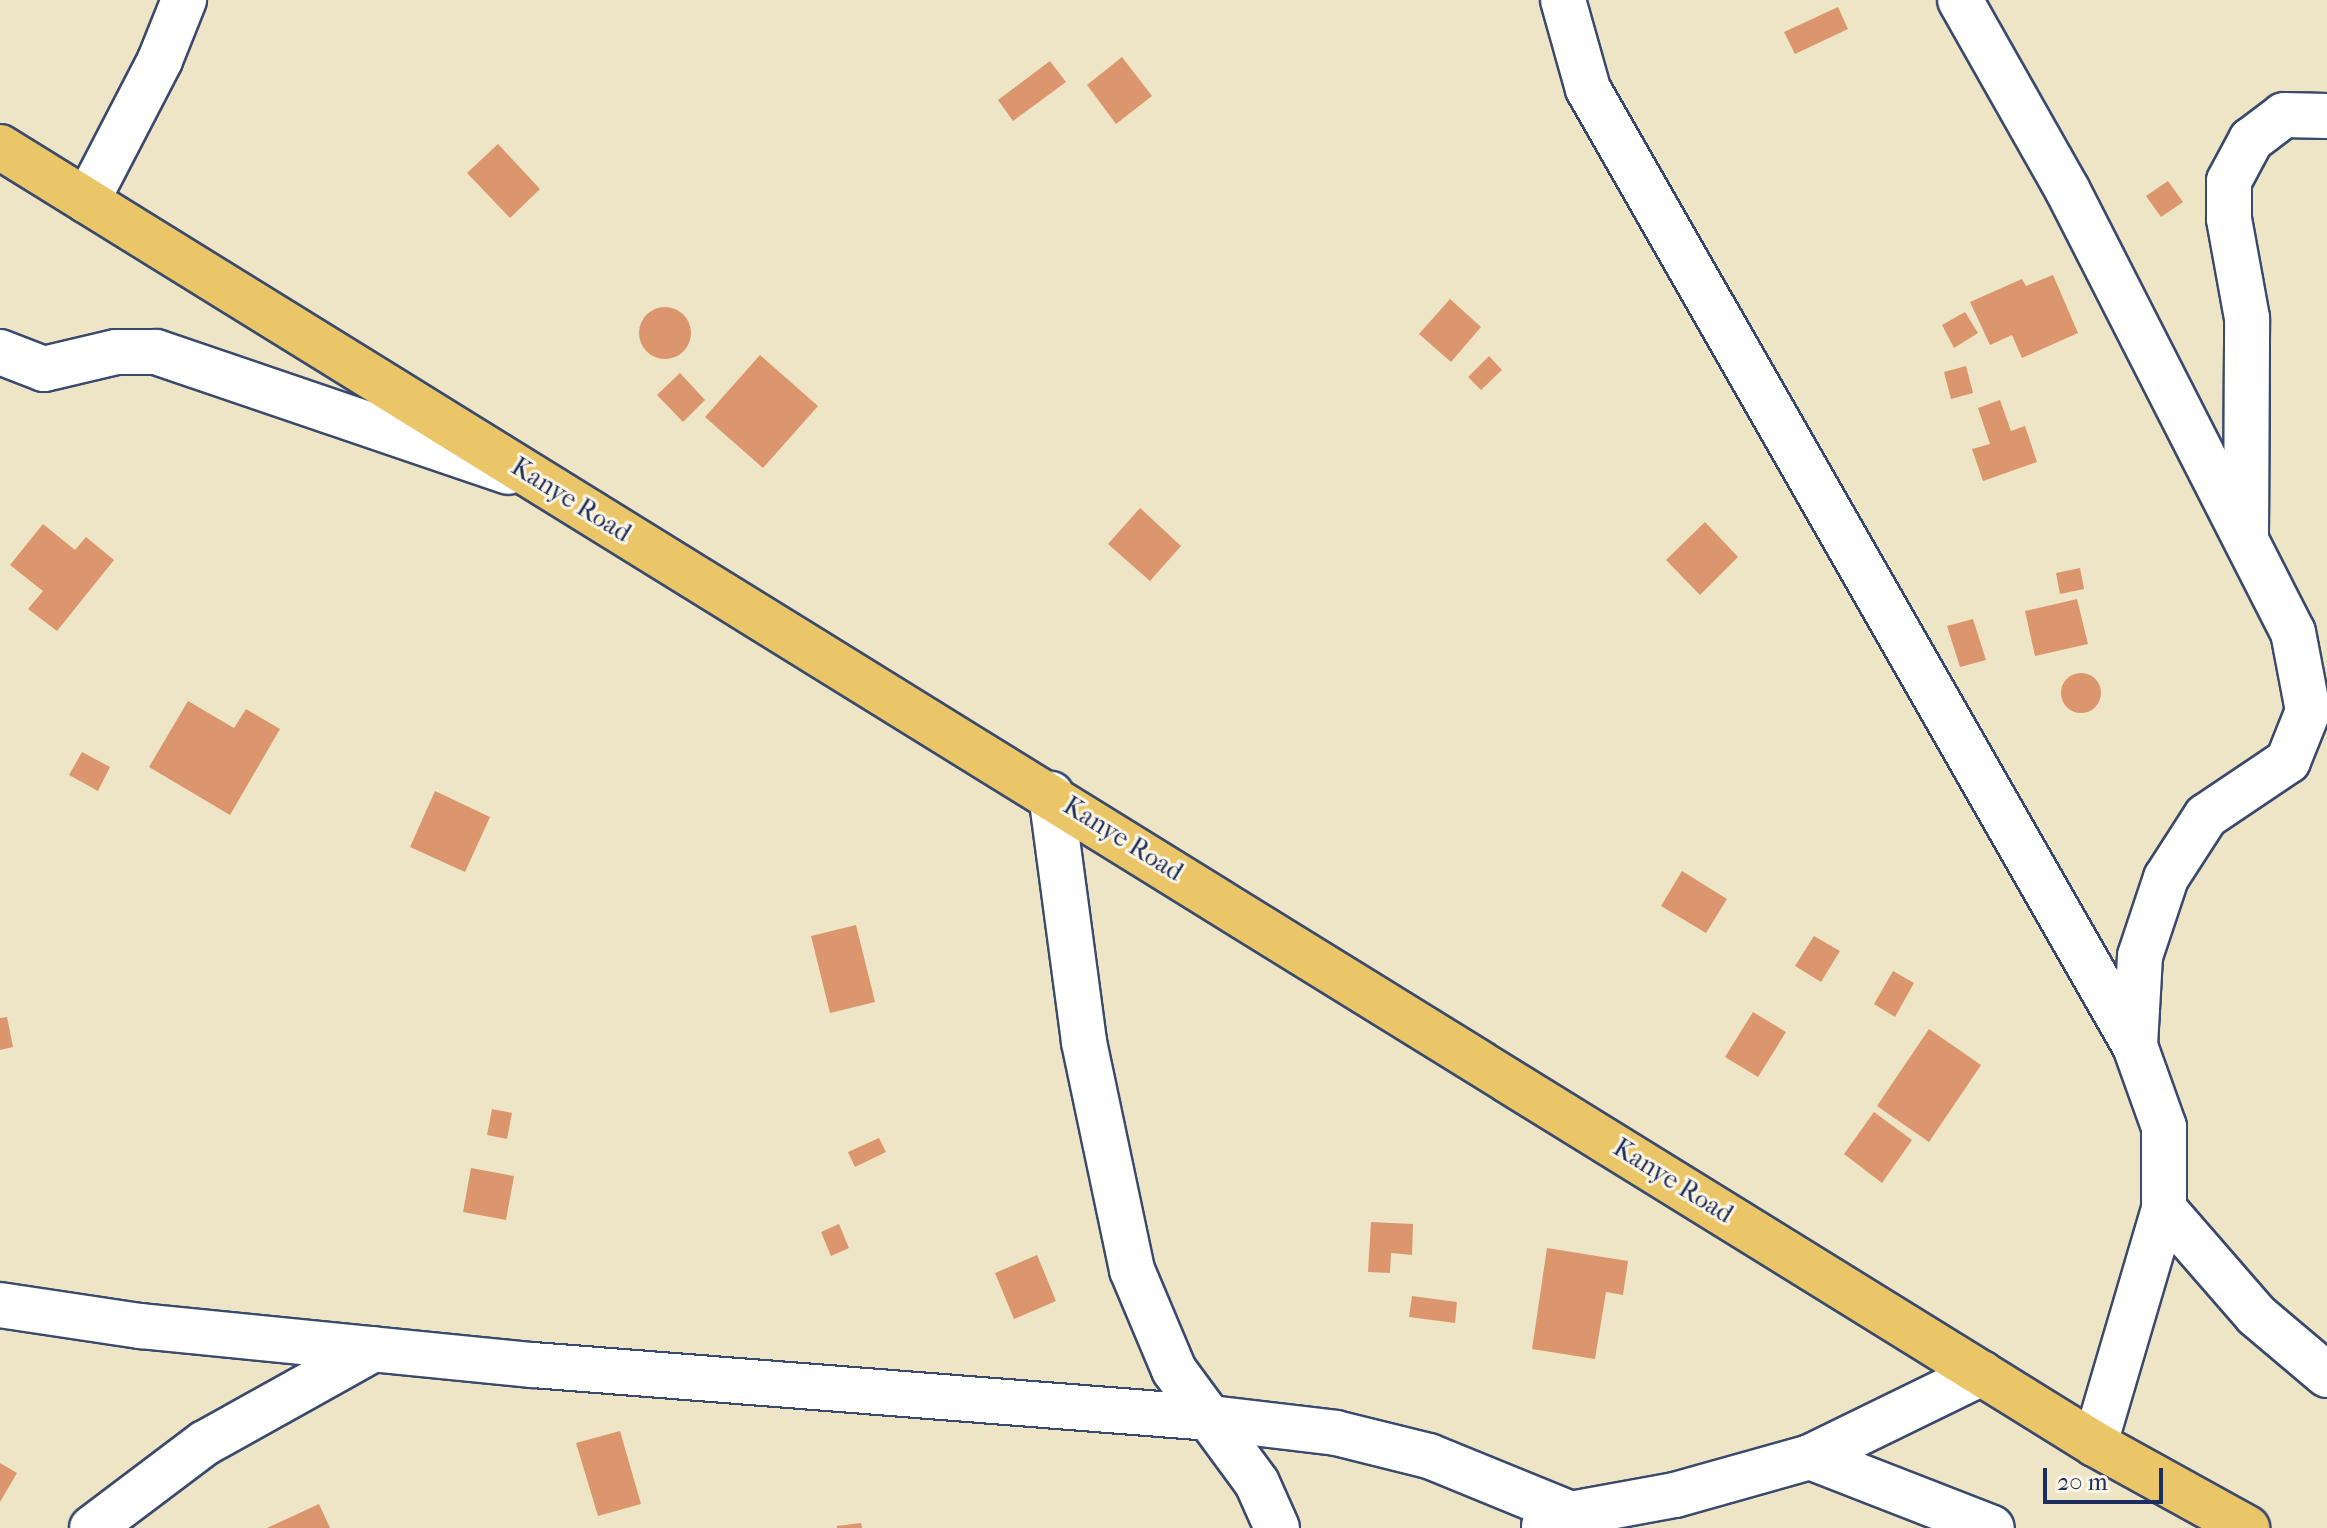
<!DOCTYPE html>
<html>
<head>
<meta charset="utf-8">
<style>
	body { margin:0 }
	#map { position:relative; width:2327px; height:1528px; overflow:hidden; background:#ede5c5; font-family:"IM FELL French Canon",serif }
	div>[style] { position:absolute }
	.building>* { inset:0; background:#dc966e }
	.round { border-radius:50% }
	.roads { filter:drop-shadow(2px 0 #3a4a6d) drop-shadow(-2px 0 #3a4a6d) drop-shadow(0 2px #3a4a6d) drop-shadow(0 -2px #3a4a6d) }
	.minor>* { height:44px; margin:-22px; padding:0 22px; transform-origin:22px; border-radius:22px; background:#fff }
	.major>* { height:44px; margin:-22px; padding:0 22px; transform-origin:22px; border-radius:22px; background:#ebc669 }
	span { translate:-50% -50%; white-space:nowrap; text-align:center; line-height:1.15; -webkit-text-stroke:6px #fcf5e5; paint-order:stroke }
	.street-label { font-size:26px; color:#1b2f5e }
	.scale { position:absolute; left:2043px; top:1468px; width:120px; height:36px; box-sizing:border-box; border:4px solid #1b2f5e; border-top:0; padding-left:10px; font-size:24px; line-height:28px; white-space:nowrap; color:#1b2f5e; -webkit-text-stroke:6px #fcf5e5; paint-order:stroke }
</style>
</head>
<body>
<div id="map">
	<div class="building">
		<i style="clip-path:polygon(1838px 7px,1848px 29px,1795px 54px,1784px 32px)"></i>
		<i style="clip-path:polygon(1122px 57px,1152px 96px,1116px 124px,1087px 85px)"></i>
		<i style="clip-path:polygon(1050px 61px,1066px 82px,1013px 121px,998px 100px)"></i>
		<i style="clip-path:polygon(498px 144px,540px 189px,510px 218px,467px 173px)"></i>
		<i style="clip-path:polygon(2168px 181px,2183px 202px,2161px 217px,2146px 196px)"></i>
		<i style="clip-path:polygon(2053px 275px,2078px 333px,2022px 358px,2012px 335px,1990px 345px,1970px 302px,2022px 279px,2026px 286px)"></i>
		<i style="clip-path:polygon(1450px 299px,1481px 327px,1451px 362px,1419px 334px)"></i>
		<i class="round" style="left:639px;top:307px;width:52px;height:52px"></i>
		<i style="clip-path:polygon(1965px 312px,1978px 333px,1954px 348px,1942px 325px)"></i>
		<i style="clip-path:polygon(760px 355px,818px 406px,763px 468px,705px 417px)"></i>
		<i style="clip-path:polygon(1489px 356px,1502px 370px,1481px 390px,1468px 377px)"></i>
		<i style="clip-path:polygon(1966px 366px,1973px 393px,1951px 399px,1944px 372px)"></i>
		<i style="clip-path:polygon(680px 373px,705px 400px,683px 422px,657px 395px)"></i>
		<i style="clip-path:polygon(2000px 400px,2011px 431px,2025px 426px,2037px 462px,1983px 481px,1972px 449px,1990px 444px,1978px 408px)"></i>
		<i style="clip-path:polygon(1140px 508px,1181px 546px,1150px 581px,1108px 544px)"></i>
		<i style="clip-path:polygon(1705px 522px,1738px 557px,1700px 595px,1666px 560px)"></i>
		<i style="clip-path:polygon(43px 524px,75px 550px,86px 537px,114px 560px,57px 631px,28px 609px,43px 591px,10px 565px)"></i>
		<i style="clip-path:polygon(2080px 568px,2084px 589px,2060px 594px,2056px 573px)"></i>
		<i style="clip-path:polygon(2077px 599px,2088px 644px,2035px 656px,2025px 611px)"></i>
		<i style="clip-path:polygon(1973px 619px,1986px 660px,1960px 667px,1947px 626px)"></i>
		<i class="round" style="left:2061px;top:673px;width:40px;height:40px"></i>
		<i style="clip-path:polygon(188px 701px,234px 728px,246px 709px,280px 729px,230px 815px,149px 767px)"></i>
		<i style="clip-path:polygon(82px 752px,110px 767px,98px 791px,69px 775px)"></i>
		<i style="clip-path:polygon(435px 791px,490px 817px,465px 872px,410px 847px)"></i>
		<i style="clip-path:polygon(1682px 871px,1727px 899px,1706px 933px,1661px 906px)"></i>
		<i style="clip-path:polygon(856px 925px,875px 1002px,830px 1013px,811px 936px)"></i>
		<i style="clip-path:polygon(1814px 936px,1840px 951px,1821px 982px,1795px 966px)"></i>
		<i style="clip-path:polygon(1893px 971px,1914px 983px,1895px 1017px,1874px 1004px)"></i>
		<i style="clip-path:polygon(1753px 1012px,1786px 1032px,1758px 1077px,1725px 1057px)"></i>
		<i style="clip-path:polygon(7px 1017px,13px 1047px,0 1050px,0 1018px)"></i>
		<i style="clip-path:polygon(1929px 1029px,1981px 1065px,1929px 1142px,1877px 1106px)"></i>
		<i style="clip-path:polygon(492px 1109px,512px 1113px,507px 1139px,487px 1135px)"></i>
		<i style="clip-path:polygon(1874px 1112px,1912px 1140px,1882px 1183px,1844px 1154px)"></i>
		<i style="clip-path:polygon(879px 1138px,886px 1152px,855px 1167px,848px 1152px)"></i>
		<i style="clip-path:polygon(471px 1168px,514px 1176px,506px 1220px,463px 1212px)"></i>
		<i style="clip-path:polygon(1371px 1222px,1413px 1224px,1412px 1255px,1391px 1253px,1390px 1273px,1368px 1272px)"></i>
		<i style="clip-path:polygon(839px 1224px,849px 1248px,831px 1256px,821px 1232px)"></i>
		<i style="clip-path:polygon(1547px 1248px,1628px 1261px,1623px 1295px,1606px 1292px,1595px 1359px,1532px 1349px)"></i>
		<i style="clip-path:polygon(1037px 1255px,1056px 1301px,1014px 1319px,995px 1273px)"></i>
		<i style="clip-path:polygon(1412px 1296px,1457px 1302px,1455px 1323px,1409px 1317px)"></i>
		<i style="clip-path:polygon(620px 1431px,641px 1504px,598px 1516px,576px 1443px)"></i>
		<i style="clip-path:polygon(0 1463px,17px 1473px,0 1502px)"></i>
		<i style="clip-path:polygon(319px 1504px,330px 1528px,267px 1528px)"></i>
		<i style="clip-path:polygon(861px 1523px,862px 1528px,837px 1528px,837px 1526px)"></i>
	</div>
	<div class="roads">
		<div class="minor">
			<i style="left:1563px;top:0;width:92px;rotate:74.3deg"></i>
			<i style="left:1588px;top:89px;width:1102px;rotate:60.25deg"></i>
			<i style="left:2135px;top:1046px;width:86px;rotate:70.3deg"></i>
			<i style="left:2164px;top:1127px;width:82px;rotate:90deg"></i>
			<i style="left:2164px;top:1209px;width:245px;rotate:106.4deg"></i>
			<i style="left:1960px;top:0;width:217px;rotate:60.5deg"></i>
			<i style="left:2067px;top:189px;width:497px;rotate:63deg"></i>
			<i style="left:2293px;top:632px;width:80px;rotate:79.2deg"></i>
			<i style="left:2308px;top:711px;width:54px;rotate:111.8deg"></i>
			<i style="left:2288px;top:761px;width:99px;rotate:146.1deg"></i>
			<i style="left:2206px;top:816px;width:74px;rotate:122.8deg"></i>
			<i style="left:2166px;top:878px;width:82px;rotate:108.4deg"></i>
			<i style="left:2140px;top:956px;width:90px;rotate:93.2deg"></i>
			<i style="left:87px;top:201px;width:159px;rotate:-62.6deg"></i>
			<i style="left:160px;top:60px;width:65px;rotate:-68.2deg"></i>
			<i style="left:0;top:352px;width:47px;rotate:21.1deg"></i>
			<i style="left:44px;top:369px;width:74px;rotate:-13.3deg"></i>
			<i style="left:116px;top:352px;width:40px"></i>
			<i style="left:156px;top:352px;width:372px;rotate:18.8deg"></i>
			<i style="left:2246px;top:534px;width:216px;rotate:-89.7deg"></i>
			<i style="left:2247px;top:318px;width:101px;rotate:-100.3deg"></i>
			<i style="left:2229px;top:219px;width:38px;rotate:-90deg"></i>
			<i style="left:2229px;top:181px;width:47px;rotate:-61.8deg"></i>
			<i style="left:2251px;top:140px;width:41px;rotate:-37.1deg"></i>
			<i style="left:2284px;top:115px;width:43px;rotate:1.3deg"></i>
			<i style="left:1051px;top:794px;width:250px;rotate:82.4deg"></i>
			<i style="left:1084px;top:1042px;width:233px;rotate:78.1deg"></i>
			<i style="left:1132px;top:1270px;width:108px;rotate:67.2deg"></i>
			<i style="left:1174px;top:1370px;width:140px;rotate:53.7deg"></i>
			<i style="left:1257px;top:1483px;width:49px;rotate:66deg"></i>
			<i style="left:2164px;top:1209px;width:140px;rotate:49deg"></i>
			<i style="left:2256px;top:1315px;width:93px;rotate:40.2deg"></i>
			<i style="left:0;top:1305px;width:143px;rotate:8.5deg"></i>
			<i style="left:141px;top:1326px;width:394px;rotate:5.7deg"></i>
			<i style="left:533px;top:1365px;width:680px;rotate:4.47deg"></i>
			<i style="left:1211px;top:1418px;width:126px;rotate:6.8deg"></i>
			<i style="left:1336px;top:1433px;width:96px;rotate:13.9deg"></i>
			<i style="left:1429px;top:1456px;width:153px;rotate:22.2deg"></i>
			<i style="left:1810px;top:1457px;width:195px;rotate:21.3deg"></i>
			<i style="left:1544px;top:1526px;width:30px;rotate:-24deg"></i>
			<i style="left:1571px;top:1514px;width:106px;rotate:-10.4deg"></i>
			<i style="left:1675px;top:1495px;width:140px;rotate:-15.7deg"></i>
			<i style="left:1810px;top:1457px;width:191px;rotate:-26deg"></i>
			<i style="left:92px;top:1528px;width:141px;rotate:-37deg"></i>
			<i style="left:205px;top:1443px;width:193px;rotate:-29.1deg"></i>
		</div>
		<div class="major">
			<i style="left:0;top:147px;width:2464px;rotate:31.76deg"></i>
			<i style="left:2095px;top:1444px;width:174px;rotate:28.9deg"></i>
		</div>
	</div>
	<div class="street-label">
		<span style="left:571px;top:500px;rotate:32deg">Kanye Road</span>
		<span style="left:1123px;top:839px;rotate:32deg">Kanye Road</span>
		<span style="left:1673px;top:1181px;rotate:32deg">Kanye Road</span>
	</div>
	<div class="scale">20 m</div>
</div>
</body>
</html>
